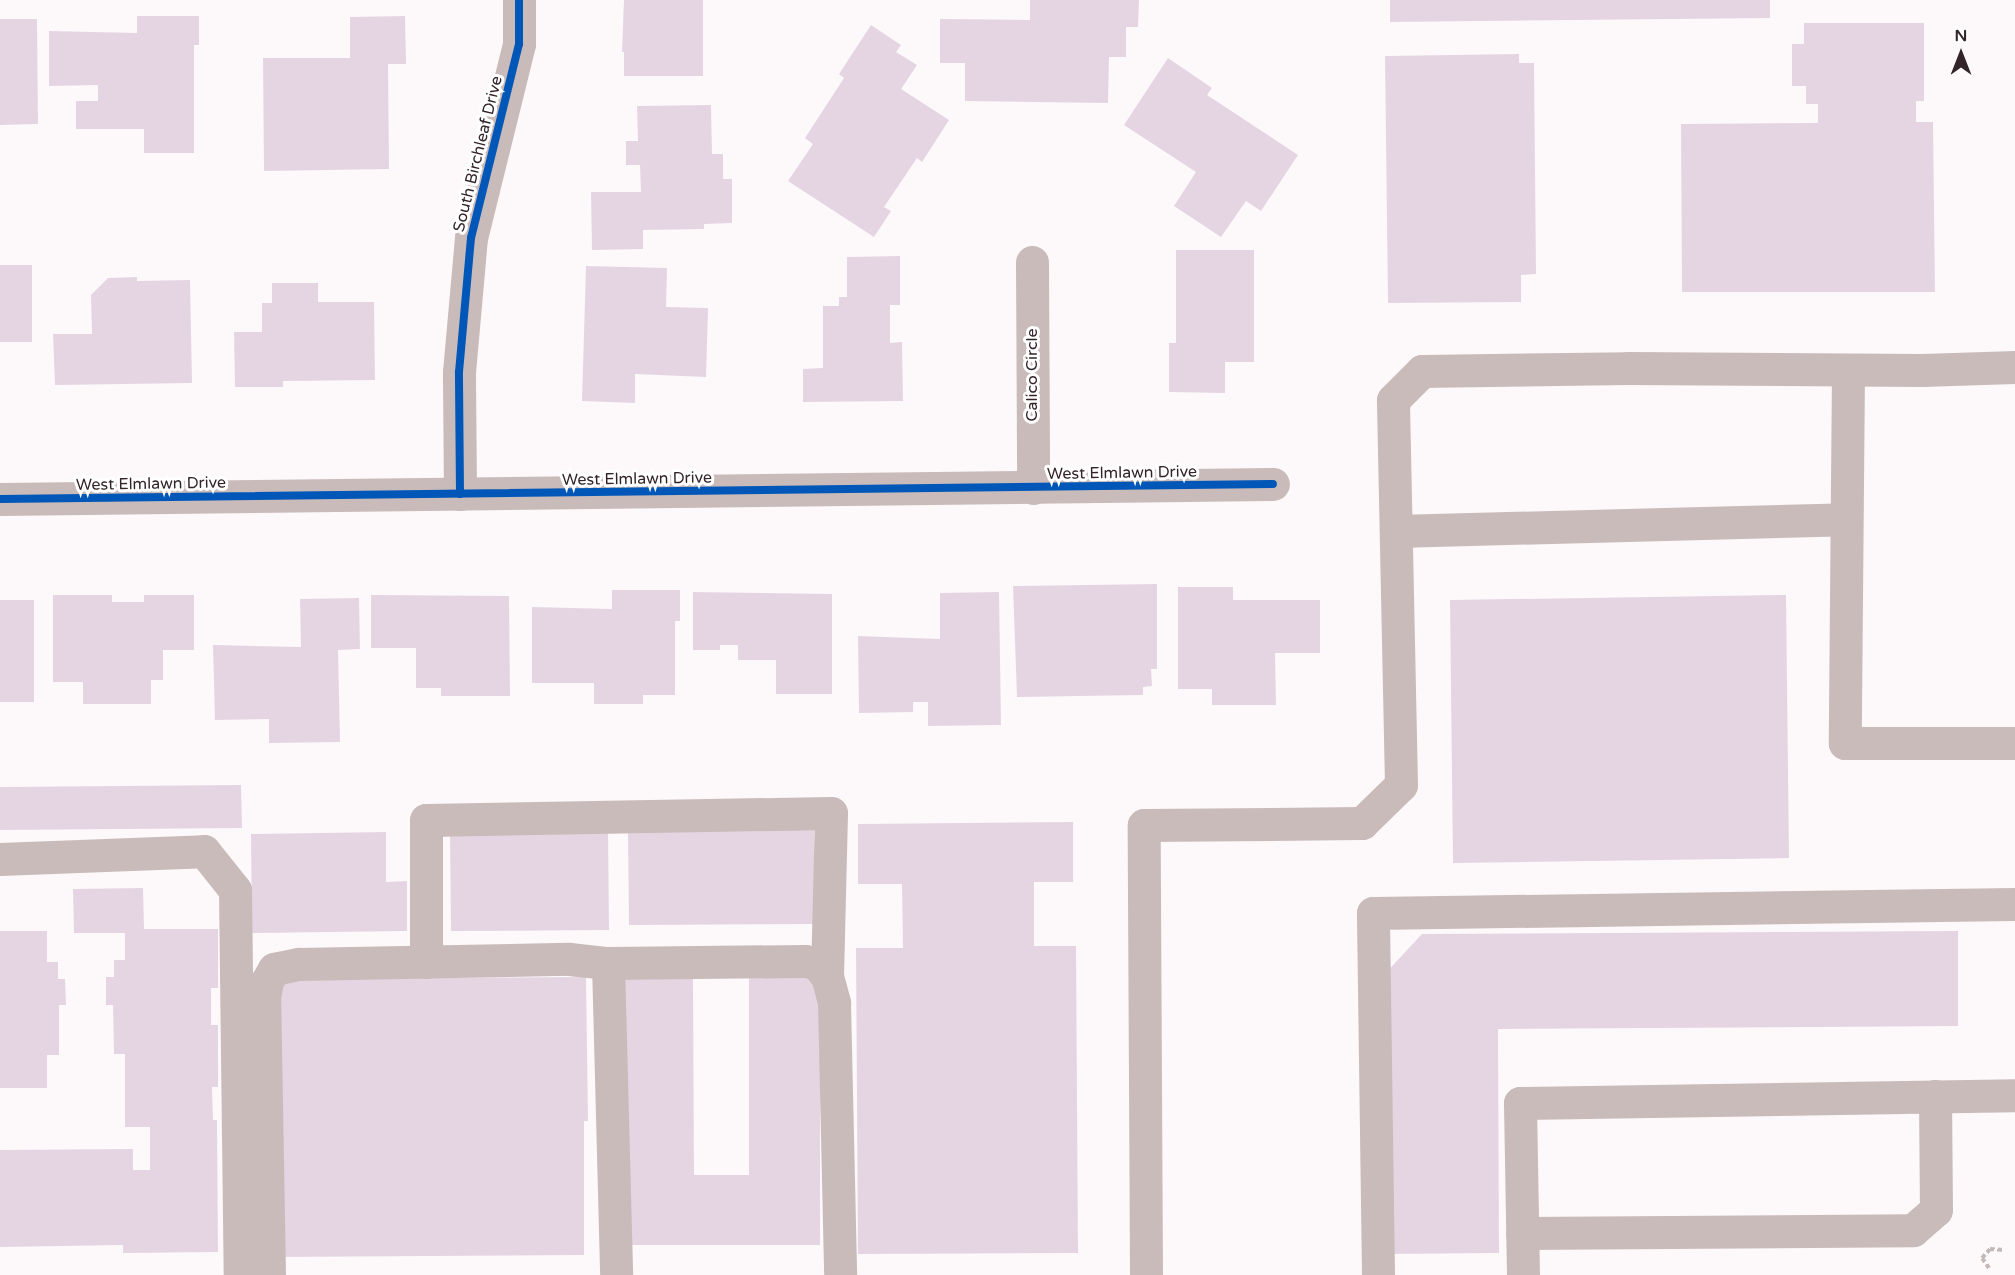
<!DOCTYPE html>
<html>
<head>
<meta charset="utf-8">
<style>
	body { margin:0 }
	#map { position:relative; width:2015px; height:1275px; overflow:hidden; background:#fdf9fa; font-family:"Varela Round",sans-serif }
	div>[style] { position:absolute }
	.building>* { inset:0; background:#e5d5e3 }
	.path>* { height:4px; margin-top:-2px; transform-origin:0; background:repeating-linear-gradient(90deg,#c4b9b9 0 4.5px,transparent 0 7.5px) }
	.minor>* { height:33px; margin:-16.5px; padding:0 16.5px; transform-origin:16.5px; border-radius:16.5px; background:#c9bbba }
	.cycleway>* { height:8px; margin:-4px; padding:0 4px; transform-origin:4px; border-radius:4px; background:#0057b8 }
	span { translate:-50% -50%; white-space:nowrap; text-align:center; line-height:1.15; -webkit-text-stroke:6px #fff; paint-order:stroke }
	.street-label { font-size:16px; color:#33242a }
	.north { position:absolute; left:1931px; top:24px; width:60px; height:60px; -webkit-text-stroke:4px #fff; paint-order:stroke; rotate:0deg; font-size:16px; font-weight:700; line-height:24px; text-align:center; color:#33242a }
	.north::after { content:''; display:block; margin:auto; width:21px; height:27px; background:#33242a; clip-path:polygon(50% 0,100% 100%,50% 72%,0 100%) }
</style>
</head>
<body>
<div id="map">
	<div class="building">
		<i style="clip-path:polygon(624px 0,703px 0,703px 76px,624px 76px,624px 52px,622px 52px)"></i>
		<i style="clip-path:polygon(1030px 0,1139px 0,1138px 27px,1126px 27px,1126px 57px,1109px 57px,1108px 103px,965px 101px,965px 63px,940px 63px,940px 19px,1030px 20px)"></i>
		<i style="clip-path:polygon(1390px 0,1770px 0,1770px 18px,1390px 22px)"></i>
		<i style="clip-path:polygon(137px 16px,199px 16px,199px 45px,194px 45px,194px 153px,144px 153px,144px 129px,76px 129px,76px 101px,98px 101px,98px 85px,49px 86px,49px 31px,137px 33px)"></i>
		<i style="clip-path:polygon(405px 16px,406px 64px,388px 64px,389px 169px,264px 171px,263px 58px,350px 58px,350px 17px)"></i>
		<i style="clip-path:polygon(0 19px,37px 19px,38px 124px,0 125px)"></i>
		<i style="clip-path:polygon(1804px 23px,1924px 23px,1924px 101px,1916px 101px,1916px 122px,1933px 122px,1935px 292px,1682px 292px,1681px 124px,1818px 123px,1818px 104px,1806px 104px,1806px 86px,1792px 86px,1792px 44px,1804px 44px)"></i>
		<i style="clip-path:polygon(871px 25px,901px 45px,896px 52px,917px 65px,901px 89px,949px 120px,922px 162px,917px 158px,884px 207px,891px 211px,874px 237px,788px 181px,813px 144px,805px 138px,844px 78px,839px 74px)"></i>
		<i style="clip-path:polygon(1519px 54px,1519px 63px,1534px 63px,1536px 274px,1521px 275px,1521px 302px,1388px 303px,1385px 56px)"></i>
		<i style="clip-path:polygon(1168px 58px,1212px 88px,1207px 95px,1298px 155px,1261px 211px,1246px 201px,1221px 237px,1174px 206px,1196px 172px,1124px 125px)"></i>
		<i style="clip-path:polygon(711px 105px,712px 154px,723px 154px,723px 179px,732px 179px,732px 223px,704px 224px,704px 229px,643px 230px,643px 249px,592px 250px,591px 192px,641px 192px,640px 165px,626px 165px,626px 141px,638px 141px,637px 106px)"></i>
		<i style="clip-path:polygon(1176px 250px,1254px 250px,1254px 362px,1225px 362px,1225px 393px,1169px 392px,1169px 343px,1176px 343px)"></i>
		<i style="clip-path:polygon(900px 256px,900px 305px,890px 305px,890px 343px,902px 342px,903px 401px,803px 402px,803px 369px,823px 368px,823px 306px,839px 306px,839px 297px,847px 297px,847px 257px)"></i>
		<i style="clip-path:polygon(0 265px,32px 265px,32px 342px,0 342px)"></i>
		<i style="clip-path:polygon(586px 266px,667px 268px,666px 307px,708px 308px,706px 377px,635px 374px,635px 403px,582px 401px)"></i>
		<i style="clip-path:polygon(137px 277px,137px 281px,190px 280px,192px 383px,55px 385px,53px 334px,92px 334px,91px 295px,108px 278px)"></i>
		<i style="clip-path:polygon(272px 283px,318px 283px,318px 302px,374px 302px,375px 380px,283px 381px,283px 387px,235px 387px,234px 332px,262px 332px,262px 303px,272px 303px)"></i>
		<i style="clip-path:polygon(1157px 584px,1157px 669px,1151px 669px,1152px 686px,1143px 687px,1143px 695px,1017px 697px,1013px 586px)"></i>
		<i style="clip-path:polygon(1178px 587px,1233px 587px,1233px 600px,1320px 600px,1320px 653px,1275px 653px,1276px 705px,1212px 705px,1212px 689px,1178px 689px)"></i>
		<i style="clip-path:polygon(612px 590px,680px 590px,680px 621px,675px 621px,675px 695px,643px 695px,643px 704px,594px 704px,594px 683px,532px 683px,532px 607px,612px 609px)"></i>
		<i style="clip-path:polygon(693px 592px,832px 594px,832px 694px,776px 694px,776px 660px,738px 660px,738px 645px,720px 645px,720px 650px,693px 650px)"></i>
		<i style="clip-path:polygon(999px 592px,1001px 725px,928px 726px,928px 702px,913px 702px,913px 712px,859px 713px,858px 636px,940px 639px,940px 593px)"></i>
		<i style="clip-path:polygon(53px 595px,112px 595px,112px 602px,144px 602px,144px 595px,194px 595px,194px 650px,163px 650px,163px 680px,151px 680px,151px 704px,83px 704px,83px 682px,53px 682px)"></i>
		<i style="clip-path:polygon(371px 595px,509px 596px,510px 696px,441px 696px,441px 688px,416px 688px,416px 648px,371px 648px)"></i>
		<i style="clip-path:polygon(1786px 595px,1789px 858px,1453px 863px,1450px 600px)"></i>
		<i style="clip-path:polygon(359px 598px,360px 649px,338px 650px,340px 742px,269px 743px,269px 719px,215px 720px,213px 645px,301px 647px,300px 599px)"></i>
		<i style="clip-path:polygon(0 600px,34px 600px,34px 702px,0 702px)"></i>
		<i style="clip-path:polygon(241px 785px,242px 828px,0 830px,0 787px)"></i>
		<i style="clip-path:polygon(1073px 822px,1073px 882px,1034px 882px,1034px 946px,1076px 946px,1078px 1253px,858px 1254px,856px 948px,903px 948px,902px 884px,858px 884px,858px 824px)"></i>
		<i style="clip-path:polygon(814px 829px,814px 924px,629px 925px,628px 830px)"></i>
		<i style="clip-path:polygon(608px 830px,609px 930px,451px 931px,450px 832px)"></i>
		<i style="clip-path:polygon(386px 832px,386px 882px,407px 881px,407px 931px,252px 933px,251px 834px)"></i>
		<i style="clip-path:polygon(143px 888px,144px 929px,218px 929px,218px 988px,211px 988px,211px 1025px,218px 1025px,218px 1087px,212px 1087px,213px 1120px,217px 1120px,218px 1252px,123px 1253px,123px 1245px,0 1247px,0 1150px,133px 1149px,133px 1170px,150px 1170px,150px 1127px,125px 1127px,125px 1054px,114px 1054px,113px 1005px,106px 1005px,106px 977px,114px 977px,114px 960px,125px 960px,125px 933px,74px 933px,73px 889px)"></i>
		<i style="clip-path:polygon(0 931px,47px 931px,47px 962px,58px 962px,58px 979px,65px 979px,66px 1005px,59px 1005px,59px 1055px,47px 1055px,47px 1088px,0 1088px)"></i>
		<i style="clip-path:polygon(1958px 931px,1958px 1026px,1498px 1029px,1499px 1253px,1383px 1254px,1382px 977px,1422px 934px)"></i>
		<i style="clip-path:polygon(586px 977px,588px 1121px,584px 1121px,584px 1255px,274px 1257px,272px 979px)"></i>
		<i style="clip-path:polygon(622px 977px,693px 977px,694px 1175px,749px 1175px,749px 977px,820px 977px,820px 1245px,622px 1245px)"></i>
	</div>
	<div class="path">
		<i style="left:1989px;top:1268px;width:12px;rotate:-125deg"></i>
		<i style="left:1982px;top:1258px;width:12px;rotate:-48deg"></i>
		<i style="left:1990px;top:1249px;width:15px;rotate:4deg"></i>
	</div>
	<div class="minor">
		<i style="left:1032px;top:262px;width:226px;rotate:89.7deg"></i>
		<i style="left:1848px;top:370px;width:373px;rotate:90.5deg"></i>
		<i style="left:1845px;top:743px;width:170px"></i>
		<i style="left:460px;top:494px;width:122px;rotate:-90.5deg"></i>
		<i style="left:459px;top:372px;width:135px;rotate:-84.9deg"></i>
		<i style="left:471px;top:238px;width:200px;rotate:-76.1deg"></i>
		<i style="left:519px;top:44px;width:44px;rotate:-90deg"></i>
		<i style="left:0;top:499px;width:1273px;rotate:-0.68deg"></i>
		<i style="left:1396px;top:531px;width:450px;rotate:-1.5deg"></i>
		<i style="left:0;top:859px;width:204px;rotate:-2.2deg"></i>
		<i style="left:204px;top:851px;width:50px;rotate:51.5deg"></i>
		<i style="left:235px;top:890px;width:385px;rotate:89.3deg"></i>
		<i style="left:426px;top:962px;width:142px;rotate:-90deg"></i>
		<i style="left:426px;top:820px;width:405px;rotate:-1deg"></i>
		<i style="left:831px;top:813px;width:163px;rotate:91.4deg"></i>
		<i style="left:608px;top:963px;width:197px;rotate:-0.6deg"></i>
		<i style="left:805px;top:961px;width:11px;rotate:10deg"></i>
		<i style="left:816px;top:963px;width:17px;rotate:50deg"></i>
		<i style="left:827px;top:976px;width:28px;rotate:75deg"></i>
		<i style="left:834px;top:1003px;width:272px;rotate:88.7deg"></i>
		<i style="left:1522px;top:1233px;width:391px;rotate:-0.4deg"></i>
		<i style="left:1913px;top:1230px;width:30px;rotate:-41deg"></i>
		<i style="left:1936px;top:1210px;width:114px;rotate:-90.5deg"></i>
		<i style="left:269px;top:1275px;width:277px;rotate:-91deg"></i>
		<i style="left:264px;top:998px;width:17px;rotate:-80deg"></i>
		<i style="left:267px;top:981px;width:14px;rotate:-60deg"></i>
		<i style="left:274px;top:969px;width:25px;rotate:-12deg"></i>
		<i style="left:298px;top:964px;width:271px;rotate:-1.1deg"></i>
		<i style="left:569px;top:959px;width:39px;rotate:6deg"></i>
		<i style="left:608px;top:963px;width:312px;rotate:88.5deg"></i>
		<i style="left:1146px;top:1275px;width:450px;rotate:-90.3deg"></i>
		<i style="left:1144px;top:825px;width:218px;rotate:-0.5deg"></i>
		<i style="left:1362px;top:823px;width:54px;rotate:-44.3deg"></i>
		<i style="left:1401px;top:785px;width:385px;rotate:-91.2deg"></i>
		<i style="left:1393px;top:400px;width:41px;rotate:-45deg"></i>
		<i style="left:1422px;top:371px;width:206px;rotate:-0.8deg"></i>
		<i style="left:1628px;top:368px;width:294px;rotate:0.4deg"></i>
		<i style="left:1922px;top:370px;width:93px;rotate:-1.8deg"></i>
		<i style="left:1378px;top:1275px;width:362px;rotate:-90.8deg"></i>
		<i style="left:1373px;top:913px;width:642px;rotate:-0.8deg"></i>
		<i style="left:1523px;top:1275px;width:172px;rotate:-91deg"></i>
		<i style="left:1520px;top:1103px;width:495px;rotate:-0.9deg"></i>
	</div>
	<div class="cycleway">
		<i style="left:460px;top:494px;width:122px;rotate:-90.5deg"></i>
		<i style="left:459px;top:372px;width:135px;rotate:-84.9deg"></i>
		<i style="left:471px;top:238px;width:200px;rotate:-76.1deg"></i>
		<i style="left:519px;top:44px;width:44px;rotate:-90deg"></i>
		<i style="left:0;top:499px;width:1273px;rotate:-0.68deg"></i>
	</div>
	<div class="street-label">
		<span style="left:478px;top:154px;rotate:-76deg">South Birchleaf Drive</span>
		<span style="left:1032px;top:375px;rotate:-90deg">Calico Circle</span>
		<span style="left:1122px;top:473px;rotate:-1deg">West Elmlawn Drive</span>
		<span style="left:637px;top:479px;rotate:-1deg">West Elmlawn Drive</span>
		<span style="left:151px;top:484px;rotate:-1deg">West Elmlawn Drive</span>
	</div>
	<div class="north">N</div>
</div>
</body>
</html>
